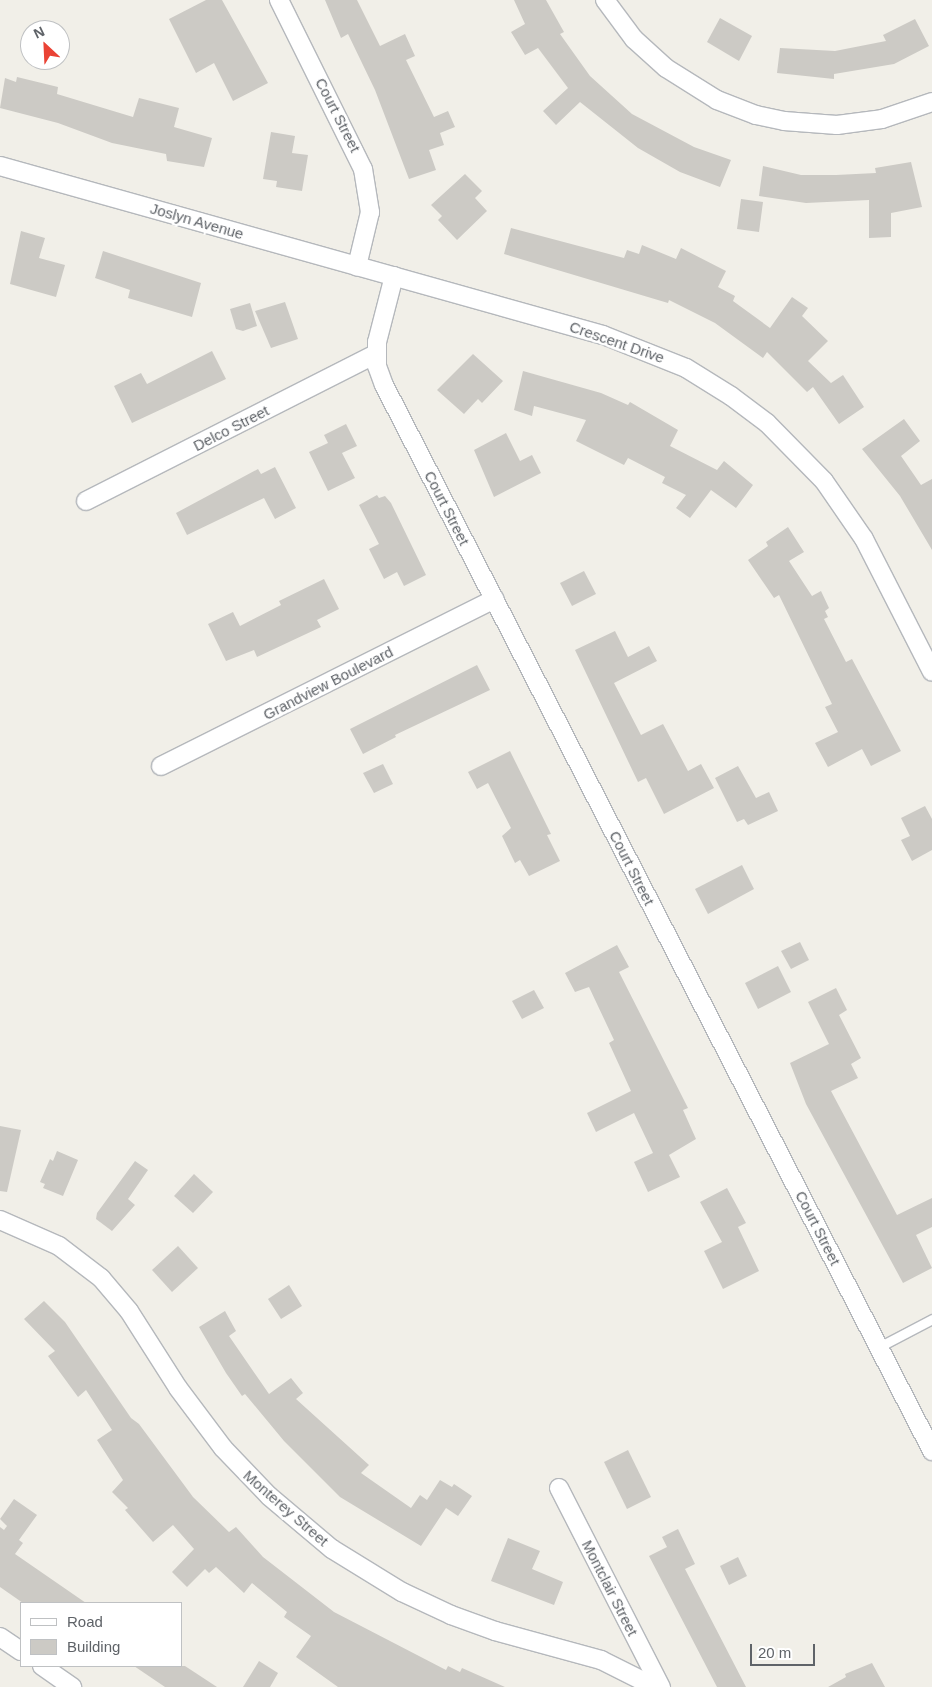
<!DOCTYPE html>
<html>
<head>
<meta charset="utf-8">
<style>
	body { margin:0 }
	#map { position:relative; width:932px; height:1687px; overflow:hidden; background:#f1efe8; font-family:Arial,sans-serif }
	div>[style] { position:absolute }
	.building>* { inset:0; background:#cccac5 }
	.roads { filter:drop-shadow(1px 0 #b5b8bc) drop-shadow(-1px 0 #b5b8bc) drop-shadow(0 1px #b5b8bc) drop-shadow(0 -1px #b5b8bc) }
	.service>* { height:9px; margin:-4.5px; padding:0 4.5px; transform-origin:4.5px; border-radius:4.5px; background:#fff }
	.minor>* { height:18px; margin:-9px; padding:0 9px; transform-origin:9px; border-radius:9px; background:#fff }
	span { translate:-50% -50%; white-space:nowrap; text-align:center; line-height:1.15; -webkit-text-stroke:5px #fff; paint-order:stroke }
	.street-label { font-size:15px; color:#5f6368 }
	.legend { position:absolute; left:20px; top:1602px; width:162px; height:65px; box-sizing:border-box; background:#fff; border:1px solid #bfc1c3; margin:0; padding:6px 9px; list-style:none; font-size:15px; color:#5f6368 }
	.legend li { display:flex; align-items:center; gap:10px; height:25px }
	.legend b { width:25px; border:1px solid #bfc1c3 }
	.north { position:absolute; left:20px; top:20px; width:50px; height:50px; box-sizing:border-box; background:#fff; border:1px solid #bfc1c3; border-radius:50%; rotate:335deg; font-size:14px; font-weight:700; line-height:20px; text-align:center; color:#5f6368 }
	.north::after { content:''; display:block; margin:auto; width:18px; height:22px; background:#ea4335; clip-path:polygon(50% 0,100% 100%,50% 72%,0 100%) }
	.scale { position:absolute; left:750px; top:1644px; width:65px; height:22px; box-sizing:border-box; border:2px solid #5f6368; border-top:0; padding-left:6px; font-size:15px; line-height:18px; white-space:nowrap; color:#5f6368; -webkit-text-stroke:4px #fff; paint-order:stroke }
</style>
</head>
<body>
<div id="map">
	<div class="building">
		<i style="clip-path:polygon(206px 0,222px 0,268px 83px,233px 101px,214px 63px,196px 73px,169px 19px)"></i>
		<i style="clip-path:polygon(325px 0,357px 0,380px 46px,405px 34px,415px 56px,406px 60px,434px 117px,448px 111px,455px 127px,440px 133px,444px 145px,429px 150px,436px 170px,409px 179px,375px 90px,348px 34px,341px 38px)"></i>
		<i style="clip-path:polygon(514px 0,546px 0,564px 32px,560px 34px,590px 76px,632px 114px,694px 147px,731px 160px,720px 187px,680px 172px,638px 148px,580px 102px,556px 125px,543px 111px,568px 88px,538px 48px,525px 55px,511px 32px,525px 24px)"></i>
		<i style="clip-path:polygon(720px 18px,752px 36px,739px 61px,707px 42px)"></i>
		<i style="clip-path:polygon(915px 19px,929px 46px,894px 64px,834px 74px,834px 79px,777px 73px,780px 48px,835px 51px,886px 41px,883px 35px)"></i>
		<i style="clip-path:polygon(17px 77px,58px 87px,57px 94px,133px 117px,139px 98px,179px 108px,174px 127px,212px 138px,204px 167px,167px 161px,166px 154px,112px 143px,58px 123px,0 108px,5px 78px,16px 82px)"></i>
		<i style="clip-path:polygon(271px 132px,295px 136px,292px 153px,308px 155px,302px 191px,276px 187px,277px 181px,263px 179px)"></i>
		<i style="clip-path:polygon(911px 162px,922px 207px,891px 213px,891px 237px,869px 238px,869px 200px,806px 203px,759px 196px,763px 166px,801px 175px,836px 175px,876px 173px,875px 168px)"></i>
		<i style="clip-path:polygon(465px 174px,482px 191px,475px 198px,487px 211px,457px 240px,438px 220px,442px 216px,431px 205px)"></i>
		<i style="clip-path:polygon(741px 199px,763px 202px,759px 232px,737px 229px)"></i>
		<i style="clip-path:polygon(511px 228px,624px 258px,627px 250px,639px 254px,642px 245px,676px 259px,681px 248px,726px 271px,718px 287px,735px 296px,733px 301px,770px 328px,792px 297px,808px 308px,802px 316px,828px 341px,808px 361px,831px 383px,843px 375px,864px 407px,839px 424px,813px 387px,807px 392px,767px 352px,763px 358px,715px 323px,669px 300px,668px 303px,504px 254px)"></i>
		<i style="clip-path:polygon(21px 231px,45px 238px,39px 258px,65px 265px,56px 297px,10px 284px)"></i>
		<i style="clip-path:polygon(103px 251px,201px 283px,192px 317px,128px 298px,130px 290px,95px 278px)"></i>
		<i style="clip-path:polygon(285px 302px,298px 339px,271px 348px,255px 311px)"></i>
		<i style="clip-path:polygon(250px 303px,257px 326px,243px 331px,236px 329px,230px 309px)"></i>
		<i style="clip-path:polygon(212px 351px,226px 379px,132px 423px,114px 386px,141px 373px,147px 384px)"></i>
		<i style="clip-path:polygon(473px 354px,503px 381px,482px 403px,478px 399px,464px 414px,437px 390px)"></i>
		<i style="clip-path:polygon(523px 371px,601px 393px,628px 405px,630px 402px,678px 430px,670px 446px,717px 470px,724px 461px,753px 485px,736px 508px,711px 490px,690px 518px,676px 508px,686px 495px,662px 483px,665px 477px,628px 458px,624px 465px,576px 441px,586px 420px,534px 406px,532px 416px,514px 410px)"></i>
		<i style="clip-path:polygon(904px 419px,920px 441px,901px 456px,921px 485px,932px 479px,932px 550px,900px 496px,862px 449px)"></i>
		<i style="clip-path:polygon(346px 424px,357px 446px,342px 453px,355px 478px,328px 491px,309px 452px,328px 443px,324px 435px)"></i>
		<i style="clip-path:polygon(506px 433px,520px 461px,532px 455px,541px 473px,494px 497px,474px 450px)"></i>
		<i style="clip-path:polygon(275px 467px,296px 508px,275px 519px,264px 498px,187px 535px,176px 513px,258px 469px,261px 474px)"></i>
		<i style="clip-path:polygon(377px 495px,379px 498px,385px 496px,391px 503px,426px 575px,404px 586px,397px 572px,384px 579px,369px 549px,379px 544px,359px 505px)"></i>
		<i style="clip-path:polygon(788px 527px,804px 552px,789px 561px,812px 596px,821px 591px,829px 608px,825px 611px,828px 617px,824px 619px,846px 662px,852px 659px,901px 751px,871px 766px,862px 749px,828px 767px,815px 743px,838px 732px,825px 707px,832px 704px,779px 595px,774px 598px,748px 560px,768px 546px,766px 542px)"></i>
		<i style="clip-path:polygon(584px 571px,596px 594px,572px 606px,560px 583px)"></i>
		<i style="clip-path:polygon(324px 579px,339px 609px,317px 620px,321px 627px,257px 657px,254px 650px,226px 661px,208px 624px,233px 612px,240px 626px,281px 605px,279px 601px)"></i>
		<i style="clip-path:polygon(615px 631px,628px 657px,649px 646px,657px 661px,614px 683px,641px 735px,663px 724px,688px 771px,701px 764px,714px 788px,664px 814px,646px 778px,638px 782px,575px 650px)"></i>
		<i style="clip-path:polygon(477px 665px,490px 690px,395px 735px,396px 737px,363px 754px,350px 729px)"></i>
		<i style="clip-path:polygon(510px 751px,551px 834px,547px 835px,560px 861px,529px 876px,520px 860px,515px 863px,502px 836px,511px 828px,488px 783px,477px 789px,468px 772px)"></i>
		<i style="clip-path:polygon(383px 764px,393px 784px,374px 793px,363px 773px)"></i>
		<i style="clip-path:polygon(738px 766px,756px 798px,769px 792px,778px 811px,748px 825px,744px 819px,737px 822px,715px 778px)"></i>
		<i style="clip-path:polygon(925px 806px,932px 819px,932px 850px,912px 861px,901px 840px,910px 836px,901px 818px)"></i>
		<i style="clip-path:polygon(742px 865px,754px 889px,708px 914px,695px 889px)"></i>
		<i style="clip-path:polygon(800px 942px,809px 960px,791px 969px,781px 951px)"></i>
		<i style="clip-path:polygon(617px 945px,629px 967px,619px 972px,688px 1108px,683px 1110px,696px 1139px,669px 1155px,680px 1177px,648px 1192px,634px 1162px,653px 1153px,634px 1113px,596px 1132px,587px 1113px,631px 1091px,609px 1043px,614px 1040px,589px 987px,575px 992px,565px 973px)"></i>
		<i style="clip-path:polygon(778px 966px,791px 992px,758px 1009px,745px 983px)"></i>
		<i style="clip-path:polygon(836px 988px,847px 1010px,839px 1015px,861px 1058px,851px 1064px,858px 1078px,831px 1091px,897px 1215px,932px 1198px,932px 1227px,916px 1235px,932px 1268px,903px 1283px,806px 1104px,790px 1063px,829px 1044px,808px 1002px)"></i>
		<i style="clip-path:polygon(534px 990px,544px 1008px,522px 1019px,512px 1001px)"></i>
		<i style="clip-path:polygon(0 1126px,21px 1130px,7px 1192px,0 1191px)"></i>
		<i style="clip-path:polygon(57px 1151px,78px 1160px,63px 1196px,43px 1188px,45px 1184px,40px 1182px,50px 1159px,53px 1161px)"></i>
		<i style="clip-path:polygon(135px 1161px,148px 1170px,128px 1199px,135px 1205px,112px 1231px,96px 1219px,97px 1213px)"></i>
		<i style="clip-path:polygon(194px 1174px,213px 1192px,193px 1213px,174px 1196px)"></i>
		<i style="clip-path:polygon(727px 1188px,746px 1223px,738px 1227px,759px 1271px,723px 1289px,704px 1251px,722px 1242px,700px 1202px)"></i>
		<i style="clip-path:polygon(178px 1246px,198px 1268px,172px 1292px,152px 1270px)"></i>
		<i style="clip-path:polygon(289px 1285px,302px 1306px,281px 1319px,268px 1299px)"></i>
		<i style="clip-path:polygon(44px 1301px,65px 1322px,131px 1418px,139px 1424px,193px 1497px,229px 1532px,236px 1527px,263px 1557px,334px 1612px,446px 1670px,448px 1666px,460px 1672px,462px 1668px,505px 1687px,338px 1687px,296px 1657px,311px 1636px,284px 1617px,287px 1612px,252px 1583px,244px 1593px,216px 1567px,209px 1573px,205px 1569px,187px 1587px,172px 1572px,194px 1549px,173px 1525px,153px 1542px,125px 1510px,128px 1508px,112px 1492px,123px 1480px,97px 1440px,112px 1430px,86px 1390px,78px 1397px,48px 1356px,55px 1351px,24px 1319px)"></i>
		<i style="clip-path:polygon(225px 1311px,236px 1331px,229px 1336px,269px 1394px,291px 1378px,303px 1393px,296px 1399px,369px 1465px,361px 1473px,411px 1508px,420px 1495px,427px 1500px,440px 1480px,452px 1487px,454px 1484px,472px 1496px,458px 1516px,446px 1508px,421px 1546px,340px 1497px,284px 1441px,245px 1394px,242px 1396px,226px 1373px,199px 1327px)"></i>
		<i style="clip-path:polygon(628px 1450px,651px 1497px,627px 1509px,604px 1462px)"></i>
		<i style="clip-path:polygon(14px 1499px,37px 1515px,19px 1540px,23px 1543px,15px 1554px,86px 1603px,23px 1603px,0 1587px,0 1527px,4px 1530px,7px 1526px,0 1519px)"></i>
		<i style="clip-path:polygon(678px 1529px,695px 1564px,685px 1569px,746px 1687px,717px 1687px,649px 1556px,667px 1547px,662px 1537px)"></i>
		<i style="clip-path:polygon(508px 1538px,540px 1551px,532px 1569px,563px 1582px,554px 1605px,491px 1581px)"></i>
		<i style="clip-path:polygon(738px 1557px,747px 1576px,729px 1585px,720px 1566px)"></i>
		<i style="clip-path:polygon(259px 1661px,278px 1673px,270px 1687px,243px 1687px)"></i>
		<i style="clip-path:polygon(872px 1663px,885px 1687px,828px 1687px,846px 1677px,845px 1674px)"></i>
		<i style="clip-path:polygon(134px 1666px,185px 1666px,217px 1687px,165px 1687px)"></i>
	</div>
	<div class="roads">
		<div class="service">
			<i style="left:879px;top:1347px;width:60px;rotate:-27.8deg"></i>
		</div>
		<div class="minor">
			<i style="left:279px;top:0;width:189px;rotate:63.6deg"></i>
			<i style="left:363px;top:169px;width:44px;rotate:80.8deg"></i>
			<i style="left:370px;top:212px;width:56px;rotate:103.5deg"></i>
			<i style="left:605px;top:0;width:49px;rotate:53.4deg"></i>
			<i style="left:634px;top:39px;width:43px;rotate:42.2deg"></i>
			<i style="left:666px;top:68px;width:60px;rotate:32.1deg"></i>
			<i style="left:717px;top:100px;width:42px;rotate:21deg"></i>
			<i style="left:756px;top:115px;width:29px;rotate:12deg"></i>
			<i style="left:784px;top:121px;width:53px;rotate:4.3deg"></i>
			<i style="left:837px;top:125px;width:45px;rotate:-7.6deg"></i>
			<i style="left:882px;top:119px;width:53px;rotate:-18.8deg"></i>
			<i style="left:0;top:166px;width:626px;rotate:15.66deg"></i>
			<i style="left:603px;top:335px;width:89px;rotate:21.7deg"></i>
			<i style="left:686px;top:368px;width:53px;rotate:31.9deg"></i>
			<i style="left:731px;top:396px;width:45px;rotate:36.9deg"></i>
			<i style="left:767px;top:423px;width:81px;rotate:45.5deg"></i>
			<i style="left:824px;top:481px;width:70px;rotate:55.4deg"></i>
			<i style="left:864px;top:539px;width:149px;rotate:62.9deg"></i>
			<i style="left:394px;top:276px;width:68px;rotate:104.4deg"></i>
			<i style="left:377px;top:342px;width:24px;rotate:90deg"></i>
			<i style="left:377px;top:366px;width:20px;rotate:70deg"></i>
			<i style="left:384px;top:385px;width:1199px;rotate:62.79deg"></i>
			<i style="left:86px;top:501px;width:325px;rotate:-26.9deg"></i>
			<i style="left:161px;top:766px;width:373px;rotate:-26.6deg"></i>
			<i style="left:0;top:1220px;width:64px;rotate:23.8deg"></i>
			<i style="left:59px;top:1246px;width:53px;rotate:37.3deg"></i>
			<i style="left:101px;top:1278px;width:43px;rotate:49.7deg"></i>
			<i style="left:129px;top:1311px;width:91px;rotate:57.5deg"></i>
			<i style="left:178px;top:1388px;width:75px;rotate:53.1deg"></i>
			<i style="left:223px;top:1448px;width:66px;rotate:46.2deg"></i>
			<i style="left:269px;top:1496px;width:82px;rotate:40.1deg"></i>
			<i style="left:332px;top:1549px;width:82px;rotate:31.6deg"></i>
			<i style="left:402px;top:1592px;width:54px;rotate:25.1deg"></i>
			<i style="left:451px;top:1615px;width:47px;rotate:20deg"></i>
			<i style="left:495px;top:1631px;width:110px;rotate:15.3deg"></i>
			<i style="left:601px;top:1660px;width:60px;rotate:26.6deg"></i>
			<i style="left:559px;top:1488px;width:224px;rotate:62.9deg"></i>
			<i style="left:0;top:1637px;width:25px;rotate:34deg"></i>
			<i style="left:42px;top:1666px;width:37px;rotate:35deg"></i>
		</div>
	</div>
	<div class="street-label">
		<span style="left:338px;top:115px;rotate:63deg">Court Street</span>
		<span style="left:197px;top:221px;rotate:16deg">Joslyn Avenue</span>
		<span style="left:617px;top:342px;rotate:19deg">Crescent Drive</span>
		<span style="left:231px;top:428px;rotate:-27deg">Delco Street</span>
		<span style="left:447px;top:508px;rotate:63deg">Court Street</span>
		<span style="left:328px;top:683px;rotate:-27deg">Grandview Boulevard</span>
		<span style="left:632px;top:868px;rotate:63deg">Court Street</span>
		<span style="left:818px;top:1228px;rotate:63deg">Court Street</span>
		<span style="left:286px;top:1508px;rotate:41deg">Monterey Street</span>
		<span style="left:610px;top:1588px;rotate:63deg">Montclair Street</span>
	</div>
	<ul class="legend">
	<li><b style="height:6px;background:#fff"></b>Road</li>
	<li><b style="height:14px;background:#cccac5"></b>Building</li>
	</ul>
	<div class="north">N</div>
	<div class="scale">20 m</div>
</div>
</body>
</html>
